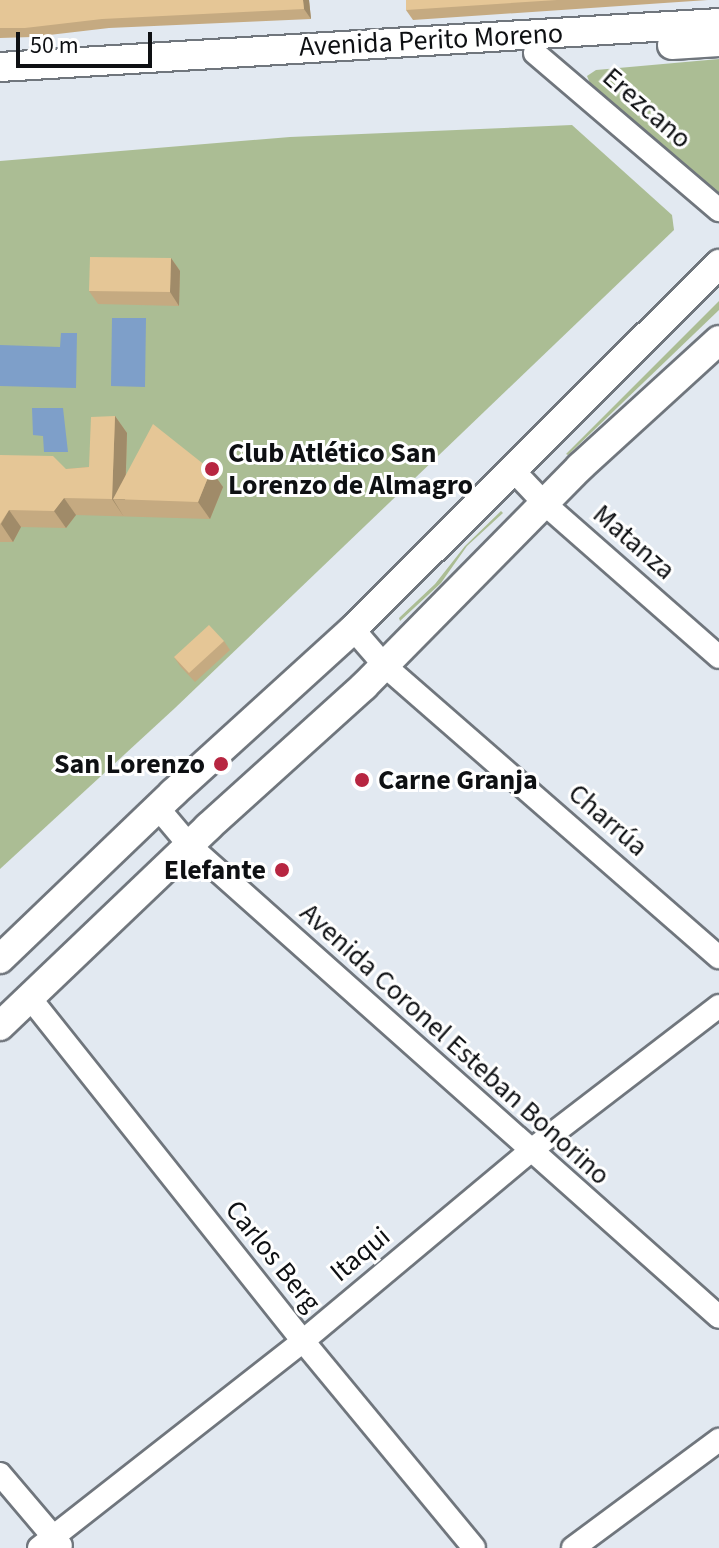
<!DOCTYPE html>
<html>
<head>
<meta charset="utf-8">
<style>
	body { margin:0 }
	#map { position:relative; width:719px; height:1548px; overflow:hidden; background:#e2e9f1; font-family:"Source Sans 3",sans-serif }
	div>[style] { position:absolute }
	.green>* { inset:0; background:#abbd94 }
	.water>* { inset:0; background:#7e9fc9 }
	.roads { filter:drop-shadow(2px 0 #70767d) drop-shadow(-2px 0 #70767d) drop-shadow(0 2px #70767d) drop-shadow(0 -2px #70767d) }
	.minor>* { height:22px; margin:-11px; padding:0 11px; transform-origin:11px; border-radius:11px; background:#fff }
	.major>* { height:28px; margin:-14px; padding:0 14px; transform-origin:14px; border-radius:14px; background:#fff }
	.wall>* { inset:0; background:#c5aa81 }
	.shaded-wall>* { inset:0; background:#a08b69 }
	.building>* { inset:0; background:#e5c696 }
	.dots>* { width:22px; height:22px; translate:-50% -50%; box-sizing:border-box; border:4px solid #fff; border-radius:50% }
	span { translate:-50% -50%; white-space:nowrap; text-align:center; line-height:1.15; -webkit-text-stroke:6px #fff; paint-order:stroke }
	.street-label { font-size:28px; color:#0e1013 }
	.poi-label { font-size:28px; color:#0e1013; font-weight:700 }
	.left { translate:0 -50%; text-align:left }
	.right { translate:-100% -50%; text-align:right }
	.scale { position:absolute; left:16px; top:32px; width:136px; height:36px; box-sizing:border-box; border:4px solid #0e1013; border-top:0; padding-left:10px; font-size:24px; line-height:28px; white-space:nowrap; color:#0e1013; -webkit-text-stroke:6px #fff; paint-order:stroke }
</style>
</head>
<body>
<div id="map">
	<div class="green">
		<i style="clip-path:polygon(719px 59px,719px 195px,592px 88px,587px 76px,596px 70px)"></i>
		<i style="clip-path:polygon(572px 125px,672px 215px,674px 230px,175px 708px,0 869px,0 161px,290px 137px)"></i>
		<i style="clip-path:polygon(719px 301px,719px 310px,568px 455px,566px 454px)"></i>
		<i style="clip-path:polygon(501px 511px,503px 513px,467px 546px,441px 583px,400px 621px,399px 618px,435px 584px,465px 546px)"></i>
	</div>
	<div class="water">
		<i style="clip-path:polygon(112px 318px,146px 318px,145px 387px,111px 386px)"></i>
		<i style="clip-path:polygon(61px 333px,77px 333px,76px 388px,0 386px,0 345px,60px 347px)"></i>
		<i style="clip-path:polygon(32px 408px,63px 408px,68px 452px,44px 452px,43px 436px,33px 435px)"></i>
	</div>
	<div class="roads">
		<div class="minor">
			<i style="left:535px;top:53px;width:242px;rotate:40.5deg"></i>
			<i style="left:512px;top:469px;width:50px;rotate:46.6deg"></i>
			<i style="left:546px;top:505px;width:230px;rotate:41.3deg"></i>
			<i style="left:353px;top:629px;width:49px;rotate:49.1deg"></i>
			<i style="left:385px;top:666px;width:443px;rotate:41.1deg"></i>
			<i style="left:158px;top:808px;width:50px;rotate:49.9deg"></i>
			<i style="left:190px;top:846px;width:708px;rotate:41.68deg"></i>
			<i style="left:30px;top:998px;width:438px;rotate:51.5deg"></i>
			<i style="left:303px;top:1341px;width:268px;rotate:50.4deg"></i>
			<i style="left:0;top:1474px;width:94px;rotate:49.7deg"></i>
			<i style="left:39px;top:1548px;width:335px;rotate:-38.1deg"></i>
			<i style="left:303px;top:1341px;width:296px;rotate:-39.9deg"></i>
			<i style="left:530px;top:1151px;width:238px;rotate:-37.5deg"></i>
			<i style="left:573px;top:1548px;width:182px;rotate:-36.5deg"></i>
		</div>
		<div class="major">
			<i style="left:672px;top:45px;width:47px;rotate:-3.7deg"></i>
			<i style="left:0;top:67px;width:720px;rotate:-3.5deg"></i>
			<i style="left:0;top:959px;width:240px;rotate:-43.8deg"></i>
			<i style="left:173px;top:793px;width:244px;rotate:-42.3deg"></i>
			<i style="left:353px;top:629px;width:517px;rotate:-44.92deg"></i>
			<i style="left:0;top:1026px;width:288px;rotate:-43.7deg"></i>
			<i style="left:208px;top:827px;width:210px;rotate:-42.1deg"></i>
			<i style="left:364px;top:686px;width:308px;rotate:-45.4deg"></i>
			<i style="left:580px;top:467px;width:188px;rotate:-42.4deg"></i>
		</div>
	</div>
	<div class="wall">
		<i style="clip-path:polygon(0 0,309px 0,311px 19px,109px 28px,32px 37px,0 38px)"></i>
		<i style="clip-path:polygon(406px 0,708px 0,413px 20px,406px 10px)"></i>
		<i style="clip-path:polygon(171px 258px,180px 271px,179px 306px,98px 304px,89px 291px)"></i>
		<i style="clip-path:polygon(115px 416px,127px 433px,126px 475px,211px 470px,223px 487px,210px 519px,76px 515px,66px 528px,21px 527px,13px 542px,0 542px,0 455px,66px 469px,89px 467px)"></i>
		<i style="clip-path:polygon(224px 641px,230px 650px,195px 682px,180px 666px,174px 657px)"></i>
	</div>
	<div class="shaded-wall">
		<i style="clip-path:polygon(303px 0,309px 0,311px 19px,304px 9px)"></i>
		<i style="clip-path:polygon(171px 258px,180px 271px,179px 306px,170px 292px)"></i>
		<i style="clip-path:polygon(115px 416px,127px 433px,125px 500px,113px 499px,124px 517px,112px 499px)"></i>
		<i style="clip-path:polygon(211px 470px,223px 487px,210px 519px,198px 502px)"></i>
		<i style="clip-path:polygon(64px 498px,76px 515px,66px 528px,54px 511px)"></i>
		<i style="clip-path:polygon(9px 510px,21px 527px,13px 542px,1px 524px)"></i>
	</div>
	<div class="building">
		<i style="clip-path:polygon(0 0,303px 0,304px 9px,102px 19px,25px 28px,0 28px)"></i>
		<i style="clip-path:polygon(406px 0,557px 0,406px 10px)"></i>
		<i style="clip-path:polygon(90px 257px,171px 258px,170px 292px,89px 291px)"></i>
		<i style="clip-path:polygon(115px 416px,112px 499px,64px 498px,54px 511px,9px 510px,0 524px,0 455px,53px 456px,66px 469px,89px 467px,91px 417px)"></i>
		<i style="clip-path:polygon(153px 424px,211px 470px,198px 502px,113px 499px)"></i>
		<i style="clip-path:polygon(209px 625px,224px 641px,189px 673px,174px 657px)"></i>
	</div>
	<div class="dots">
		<i style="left:212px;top:469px;background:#b72641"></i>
		<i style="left:221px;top:764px;background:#b72641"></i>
		<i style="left:362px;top:780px;background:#b72641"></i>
		<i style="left:282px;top:870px;background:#b72641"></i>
	</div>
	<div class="street-label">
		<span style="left:431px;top:40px;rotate:-3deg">Avenida Perito Moreno</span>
		<span style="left:647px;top:108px;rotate:41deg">Erezcano</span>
		<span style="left:634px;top:542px;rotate:41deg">Matanza</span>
		<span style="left:608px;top:820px;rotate:41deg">Charrúa</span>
		<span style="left:455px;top:1044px;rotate:42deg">Avenida Coronel Esteban Bonorino</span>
		<span style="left:360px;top:1254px;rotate:-40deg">Itaqui</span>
		<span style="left:273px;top:1256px;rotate:51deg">Carlos Berg</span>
	</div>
	<div class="poi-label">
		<span class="left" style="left:228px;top:469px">Club Atlético San<br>Lorenzo de Almagro</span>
		<span class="right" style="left:205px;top:764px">San Lorenzo</span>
		<span class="left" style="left:378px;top:780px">Carne Granja</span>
		<span class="right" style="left:266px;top:870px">Elefante</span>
	</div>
	<div class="scale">50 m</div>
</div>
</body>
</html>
